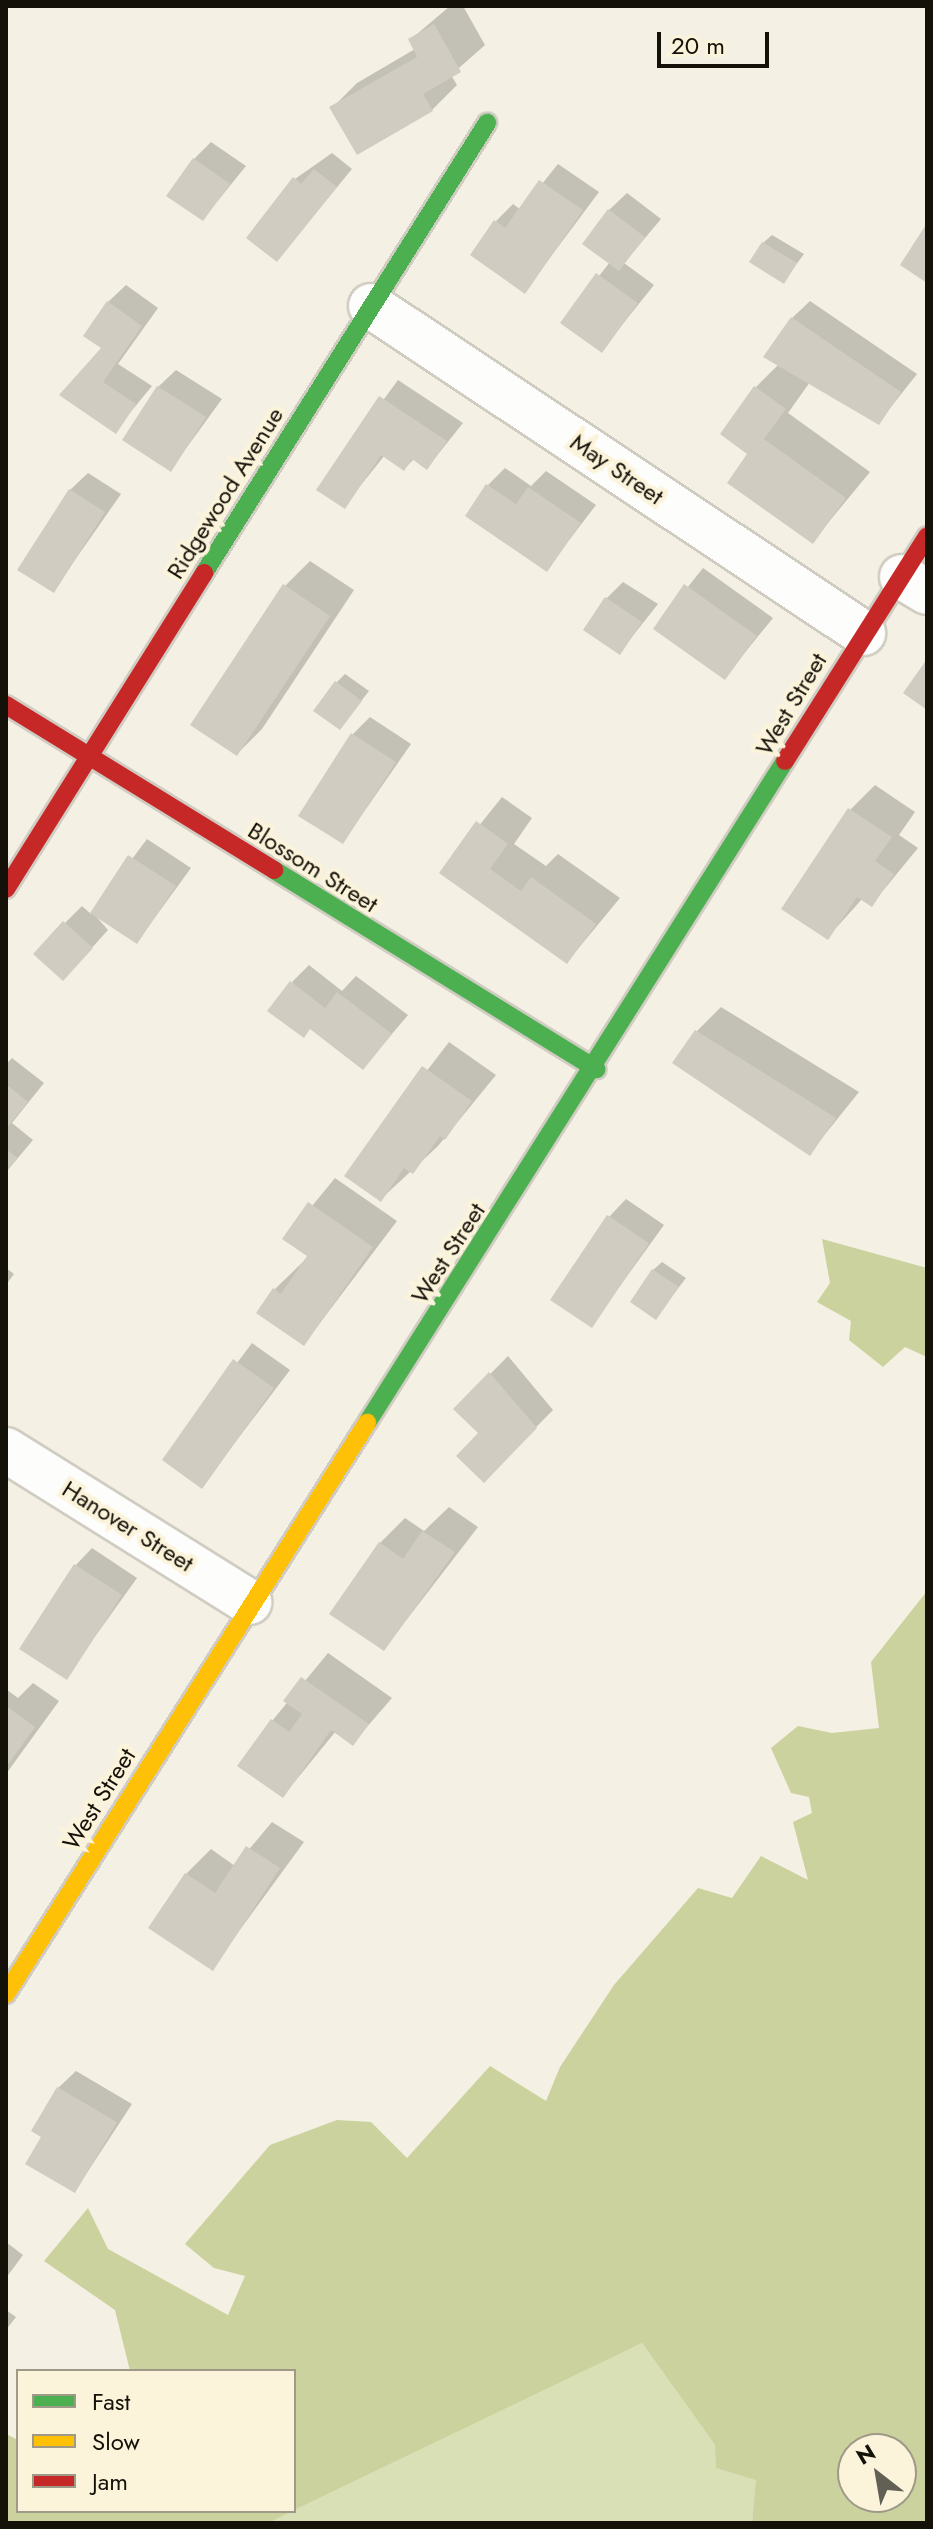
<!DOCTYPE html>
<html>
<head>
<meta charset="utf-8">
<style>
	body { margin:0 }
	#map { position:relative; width:933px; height:2529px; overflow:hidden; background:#f4f0e3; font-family:Jost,sans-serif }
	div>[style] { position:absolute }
	.green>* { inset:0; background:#dae0b6 }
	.forest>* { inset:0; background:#cbd29d }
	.shadow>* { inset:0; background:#0003 }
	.building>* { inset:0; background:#d0ccc1 }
	.roads { filter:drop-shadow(2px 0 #d0ccc2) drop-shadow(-2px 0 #d0ccc2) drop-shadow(0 2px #d0ccc2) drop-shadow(0 -2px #d0ccc2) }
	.street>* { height:44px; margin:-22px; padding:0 22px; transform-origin:22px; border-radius:22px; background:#fdfdfb }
	.fast>* { height:18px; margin:-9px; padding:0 9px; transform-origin:9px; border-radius:9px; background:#4caf50 }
	.slow>* { height:18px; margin:-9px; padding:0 9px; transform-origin:9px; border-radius:9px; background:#ffc107 }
	.jam>* { height:18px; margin:-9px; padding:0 9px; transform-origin:9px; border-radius:9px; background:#c62828 }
	span { translate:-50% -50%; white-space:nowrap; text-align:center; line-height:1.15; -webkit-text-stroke:8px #fcf3db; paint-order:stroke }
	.street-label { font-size:24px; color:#141109 }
	.frame { position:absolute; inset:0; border:8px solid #141109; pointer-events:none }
	.legend { position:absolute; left:16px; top:2369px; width:280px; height:144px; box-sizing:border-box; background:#fcf3db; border:2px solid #9f9987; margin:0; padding:10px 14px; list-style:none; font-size:24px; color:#141109 }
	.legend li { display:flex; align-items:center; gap:16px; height:40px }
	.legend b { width:40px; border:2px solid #9f9987 }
	.north { position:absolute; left:837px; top:2433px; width:80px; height:80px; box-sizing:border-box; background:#fcf3db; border:2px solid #9f9987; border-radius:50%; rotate:329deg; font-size:22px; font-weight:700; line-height:32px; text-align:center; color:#141109 }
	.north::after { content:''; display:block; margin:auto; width:28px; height:36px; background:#625f55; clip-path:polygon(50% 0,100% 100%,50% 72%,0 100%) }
	.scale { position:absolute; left:657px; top:32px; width:112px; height:36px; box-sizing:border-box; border:4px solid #141109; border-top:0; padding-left:10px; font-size:24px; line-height:28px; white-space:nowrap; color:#141109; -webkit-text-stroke:6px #fcf3db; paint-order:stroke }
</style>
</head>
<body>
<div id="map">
	<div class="green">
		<i style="clip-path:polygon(642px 2343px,715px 2445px,757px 2480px,752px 2523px,269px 2523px,397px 2455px)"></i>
	</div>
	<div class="forest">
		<i style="clip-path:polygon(822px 1239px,927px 1268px,927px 1357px,905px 1347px,883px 1367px,849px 1340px,851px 1321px,817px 1302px,830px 1283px)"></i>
		<i style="clip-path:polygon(evenodd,927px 1591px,927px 2523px,752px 2523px,756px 2480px,716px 2468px,715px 2445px,642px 2343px,294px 2510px,294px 2371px,130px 2371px,115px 2310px,44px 2261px,88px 2208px,108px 2249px,228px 2315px,245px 2276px,214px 2268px,185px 2244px,270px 2145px,337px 2120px,371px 2122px,407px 2158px,490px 2066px,546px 2101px,560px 2067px,614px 1985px,698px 1888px,732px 1898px,761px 1856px,808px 1880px,793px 1822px,812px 1813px,809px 1797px,791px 1793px,771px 1748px,798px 1726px,832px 1733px,879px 1728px,871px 1662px,927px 1591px,853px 2449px,901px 2449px,901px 2497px,853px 2497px,853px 2449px)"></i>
		<i style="clip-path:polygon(6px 2434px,18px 2440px,18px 2511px,292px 2511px,269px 2523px,6px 2523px)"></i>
	</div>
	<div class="shadow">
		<i style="clip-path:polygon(450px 6px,463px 6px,485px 45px,451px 75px,457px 85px,432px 110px,332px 108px,357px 83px,415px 49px,410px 40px)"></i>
		<i style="clip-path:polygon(211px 142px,246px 166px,203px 219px,194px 159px)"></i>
		<i style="clip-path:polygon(332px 153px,352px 169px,277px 260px,295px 179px)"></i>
		<i style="clip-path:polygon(558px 164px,599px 192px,525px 291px,496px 221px,513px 204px,521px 210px)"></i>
		<i style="clip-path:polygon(627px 193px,661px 219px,624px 263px,654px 285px,601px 351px,563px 322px,610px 262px,609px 210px)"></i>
		<i style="clip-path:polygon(772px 235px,804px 254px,784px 281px,763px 243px)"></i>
		<i style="clip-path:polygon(126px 285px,158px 308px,118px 364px,152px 386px,115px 431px,62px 395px,104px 348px,108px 302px)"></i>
		<i style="clip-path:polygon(810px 301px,917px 374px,879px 422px,810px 382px,788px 413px,870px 472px,813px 541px,750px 454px,756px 387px,779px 364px,792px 318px)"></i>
		<i style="clip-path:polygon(176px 370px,222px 399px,171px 469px,158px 387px)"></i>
		<i style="clip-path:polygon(398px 380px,463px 423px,427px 468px,414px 459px,404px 469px,385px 455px,344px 506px,318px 489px)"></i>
		<i style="clip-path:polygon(505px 468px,531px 486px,546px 471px,596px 505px,547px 569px,488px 485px)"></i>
		<i style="clip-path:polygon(88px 473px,121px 494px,54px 590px,70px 490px)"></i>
		<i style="clip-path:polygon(310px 561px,354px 590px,262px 729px,237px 754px,285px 586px)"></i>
		<i style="clip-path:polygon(703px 568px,773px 618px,725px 677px,655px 628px)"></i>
		<i style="clip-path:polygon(623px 582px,658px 604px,620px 652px,606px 599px)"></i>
		<i style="clip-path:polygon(345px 674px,369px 691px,340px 728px,337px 682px)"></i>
		<i style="clip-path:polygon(370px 717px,411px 744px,343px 842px,352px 735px)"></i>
		<i style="clip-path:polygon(875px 785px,915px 812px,899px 835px,918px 848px,872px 904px,863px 898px,827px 938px,850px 810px)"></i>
		<i style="clip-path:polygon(502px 797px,532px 818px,514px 844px,546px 866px,558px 854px,620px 898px,567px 962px,442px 872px)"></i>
		<i style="clip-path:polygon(147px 839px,191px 868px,137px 942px,94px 914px,108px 930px,80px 961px,65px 923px,82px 906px,91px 914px)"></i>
		<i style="clip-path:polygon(309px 965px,342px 991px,356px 976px,408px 1015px,363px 1068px,292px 982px)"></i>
		<i style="clip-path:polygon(721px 1007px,859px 1092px,810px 1153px,696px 1032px)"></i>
		<i style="clip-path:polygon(449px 1042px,496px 1075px,438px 1146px,381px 1199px,347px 1175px)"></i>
		<i style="clip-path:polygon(12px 1058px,44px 1083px,12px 1123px,33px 1140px,6px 1172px,6px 1064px)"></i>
		<i style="clip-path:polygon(335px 1178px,397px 1221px,304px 1344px,274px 1290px,309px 1256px,285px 1239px)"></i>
		<i style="clip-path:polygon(626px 1199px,664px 1225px,591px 1326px,609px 1217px)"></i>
		<i style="clip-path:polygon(662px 1262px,686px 1278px,656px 1317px,653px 1270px)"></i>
		<i style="clip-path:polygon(6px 1268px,14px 1274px,6px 1285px)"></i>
		<i style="clip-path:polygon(252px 1343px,290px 1370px,202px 1486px,164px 1460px)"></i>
		<i style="clip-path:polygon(508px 1356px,553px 1410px,484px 1480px,481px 1433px,456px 1409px)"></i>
		<i style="clip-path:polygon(449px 1507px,478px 1527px,384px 1649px,380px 1543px,405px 1518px,424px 1531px)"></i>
		<i style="clip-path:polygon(92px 1548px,137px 1578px,66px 1677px,75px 1566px)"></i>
		<i style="clip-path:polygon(328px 1653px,392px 1698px,353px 1743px,336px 1731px,283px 1796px,272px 1721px)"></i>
		<i style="clip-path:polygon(33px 1683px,59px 1701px,6px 1774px,6px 1689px,18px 1698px)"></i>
		<i style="clip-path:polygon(272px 1822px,304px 1842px,212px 1968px,186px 1874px,211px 1849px,235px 1866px)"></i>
		<i style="clip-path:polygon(76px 2071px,132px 2104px,75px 2191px,44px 2136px,58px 2088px)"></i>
		<i style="clip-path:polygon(6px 2242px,23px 2255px,6px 2278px)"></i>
		<i style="clip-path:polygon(6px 2310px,16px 2317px,6px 2330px)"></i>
	</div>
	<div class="building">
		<i style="clip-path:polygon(434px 24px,461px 72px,423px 94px,433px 111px,357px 155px,329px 107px,417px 57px,408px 39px)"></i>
		<i style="clip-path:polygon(193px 158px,230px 184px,203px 221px,166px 196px)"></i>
		<i style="clip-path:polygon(314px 169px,337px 187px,277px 262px,246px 238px,293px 177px,301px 184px)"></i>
		<i style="clip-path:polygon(539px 180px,583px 210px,525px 294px,470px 255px,494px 220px,505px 228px)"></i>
		<i style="clip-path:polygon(608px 209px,645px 237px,619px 271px,582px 244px)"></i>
		<i style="clip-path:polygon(927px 223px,927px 283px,900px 265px)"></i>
		<i style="clip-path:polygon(762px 242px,797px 263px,784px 284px,749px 262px)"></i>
		<i style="clip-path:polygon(596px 273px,638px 303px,602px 353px,560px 323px)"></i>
		<i style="clip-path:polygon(107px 301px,142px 326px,103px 382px,136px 404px,116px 434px,59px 395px,101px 348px,83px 336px)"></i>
		<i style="clip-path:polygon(791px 317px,901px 392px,879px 425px,763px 357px)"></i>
		<i style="clip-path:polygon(157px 386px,206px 417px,171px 472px,122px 440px)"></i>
		<i style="clip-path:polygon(754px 386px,786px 409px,764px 439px,846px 498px,813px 544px,727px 483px,747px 454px,720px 434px)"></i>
		<i style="clip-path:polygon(379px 396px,447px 441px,427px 470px,412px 459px,404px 471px,381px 455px,345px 509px,316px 490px)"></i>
		<i style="clip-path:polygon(486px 484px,516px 504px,528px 487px,581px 523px,547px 572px,465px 516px)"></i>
		<i style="clip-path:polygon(69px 489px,105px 512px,54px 593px,17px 570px)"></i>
		<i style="clip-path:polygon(283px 584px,330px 616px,237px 756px,190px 725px)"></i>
		<i style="clip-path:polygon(684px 584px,757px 636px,725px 680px,653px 629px)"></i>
		<i style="clip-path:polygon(605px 597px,642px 622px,620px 655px,583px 630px)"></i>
		<i style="clip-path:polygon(927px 659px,927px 710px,903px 693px)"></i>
		<i style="clip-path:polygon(335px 681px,362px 701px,340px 730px,313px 711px)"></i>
		<i style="clip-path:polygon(351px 733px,396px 762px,343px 844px,298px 816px)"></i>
		<i style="clip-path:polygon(848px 808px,892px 837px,875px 861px,894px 874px,872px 907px,857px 897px,828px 940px,781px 909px)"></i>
		<i style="clip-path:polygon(476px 821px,508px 844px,490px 869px,521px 891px,531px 877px,596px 924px,567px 964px,439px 873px)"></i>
		<i style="clip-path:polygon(128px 855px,176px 886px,137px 944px,90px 913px)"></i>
		<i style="clip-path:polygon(63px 921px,93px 948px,63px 981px,33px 954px)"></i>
		<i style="clip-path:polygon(290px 981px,325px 1008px,337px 992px,392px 1034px,363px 1070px,310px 1029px,304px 1038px,267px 1011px)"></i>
		<i style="clip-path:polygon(695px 1030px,836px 1118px,810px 1156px,672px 1063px)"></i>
		<i style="clip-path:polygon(422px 1066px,472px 1101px,445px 1140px,440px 1136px,413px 1174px,404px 1168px,381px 1202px,344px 1176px)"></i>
		<i style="clip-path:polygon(6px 1084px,28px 1102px,6px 1129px)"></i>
		<i style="clip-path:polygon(6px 1149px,18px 1158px,6px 1172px)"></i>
		<i style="clip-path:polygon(308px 1202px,373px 1247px,304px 1346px,256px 1313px,273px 1288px,281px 1294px,307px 1256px,282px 1239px)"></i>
		<i style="clip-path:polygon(607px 1215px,649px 1243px,592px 1328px,550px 1300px)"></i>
		<i style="clip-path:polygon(652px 1269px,679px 1287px,656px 1320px,630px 1302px)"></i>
		<i style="clip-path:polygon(233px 1359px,274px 1388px,202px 1489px,162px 1460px)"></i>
		<i style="clip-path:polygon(489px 1372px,537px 1428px,484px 1483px,456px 1456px,478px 1433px,453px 1409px)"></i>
		<i style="clip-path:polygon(422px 1531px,455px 1552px,384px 1651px,329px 1614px,379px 1542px,403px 1559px)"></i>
		<i style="clip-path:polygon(74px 1564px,122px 1595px,67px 1680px,19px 1649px)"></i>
		<i style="clip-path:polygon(301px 1677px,369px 1724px,353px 1746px,331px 1730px,283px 1798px,237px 1766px,271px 1719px,289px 1732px,302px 1714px,283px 1701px)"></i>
		<i style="clip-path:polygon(6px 1706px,35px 1727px,6px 1767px)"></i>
		<i style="clip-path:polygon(246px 1846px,280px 1868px,213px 1971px,148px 1928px,185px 1873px,215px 1893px)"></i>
		<i style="clip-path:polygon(57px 2087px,117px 2122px,75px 2193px,25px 2164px,41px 2137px,31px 2131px)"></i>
	</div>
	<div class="roads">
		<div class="street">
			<i style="left:371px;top:306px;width:591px;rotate:33.61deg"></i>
			<i style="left:902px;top:577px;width:29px;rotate:31deg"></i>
			<i style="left:6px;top:1450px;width:287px;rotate:32deg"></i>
		</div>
		<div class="fast">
			<i style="left:204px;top:573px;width:532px;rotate:-57.83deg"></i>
			<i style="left:274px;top:870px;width:379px;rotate:31.7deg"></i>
			<i style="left:367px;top:1423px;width:783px;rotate:-57.73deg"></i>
		</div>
		<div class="slow">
			<i style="left:6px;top:1994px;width:676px;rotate:-57.7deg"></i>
		</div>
		<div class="jam">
			<i style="left:6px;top:705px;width:315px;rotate:31.6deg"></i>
			<i style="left:785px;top:761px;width:266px;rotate:-57.7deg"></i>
			<i style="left:6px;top:889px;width:373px;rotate:-57.9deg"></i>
		</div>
	</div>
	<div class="street-label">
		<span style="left:617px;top:469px;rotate:34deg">May Street</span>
		<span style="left:225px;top:493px;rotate:-58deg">Ridgewood Avenue</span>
		<span style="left:791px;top:704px;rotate:-59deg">West Street</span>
		<span style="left:313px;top:867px;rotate:32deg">Blossom Street</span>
		<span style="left:448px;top:1253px;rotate:-57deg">West Street</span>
		<span style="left:128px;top:1526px;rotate:32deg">Hanover Street</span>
		<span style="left:99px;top:1799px;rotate:-58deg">West Street</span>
	</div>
	<div class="frame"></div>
	<ul class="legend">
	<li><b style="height:10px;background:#4caf50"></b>Fast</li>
	<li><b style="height:10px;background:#ffc107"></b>Slow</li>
	<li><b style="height:10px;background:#c62828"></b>Jam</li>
	</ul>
	<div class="north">N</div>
	<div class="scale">20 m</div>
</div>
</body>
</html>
